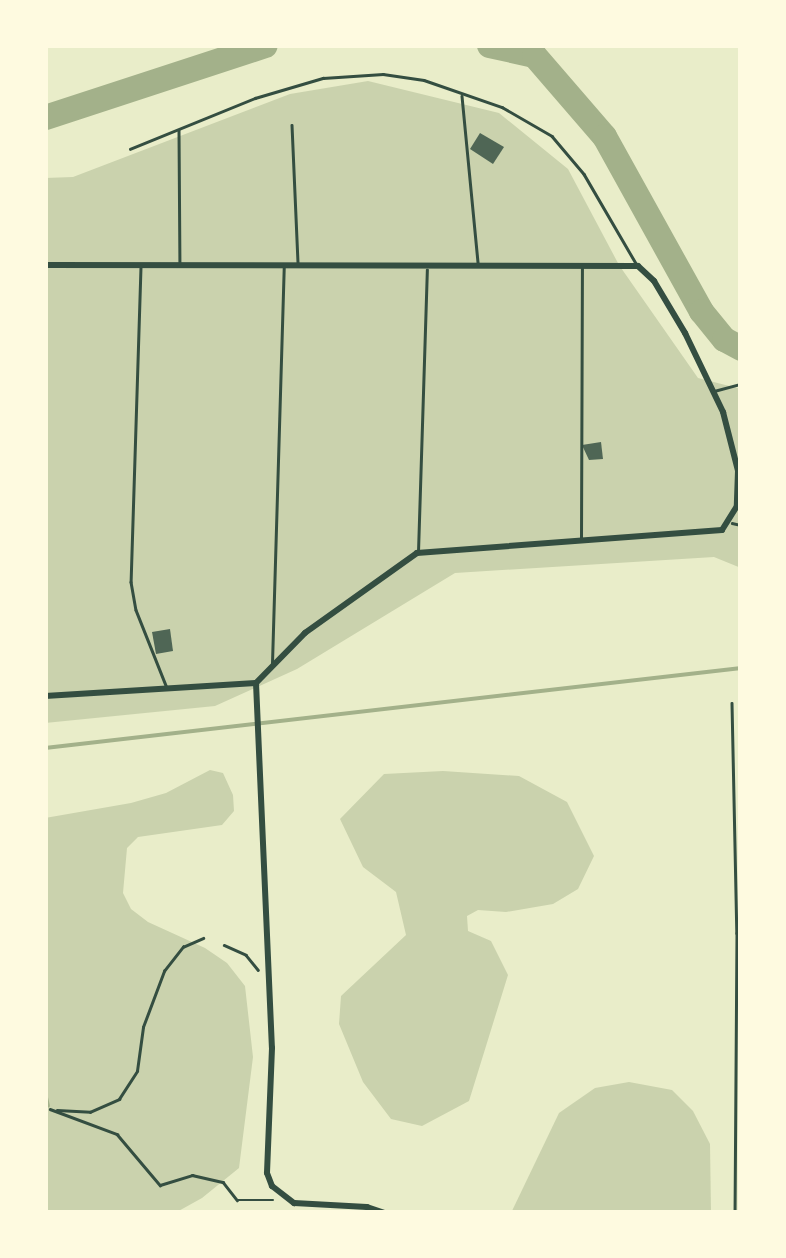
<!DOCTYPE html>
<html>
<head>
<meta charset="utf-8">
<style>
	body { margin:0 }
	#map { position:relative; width:786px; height:1258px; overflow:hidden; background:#e9edc9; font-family:"PT Sans",sans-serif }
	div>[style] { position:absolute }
	.green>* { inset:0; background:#cad2ad }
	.stream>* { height:4px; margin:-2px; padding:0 2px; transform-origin:2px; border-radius:2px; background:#a3b18a }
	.river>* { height:25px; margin:-12.5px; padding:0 12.5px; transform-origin:12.5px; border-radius:12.5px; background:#a3b18a }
	.building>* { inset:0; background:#4f6655 }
	.path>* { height:2.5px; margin:-1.25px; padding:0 1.25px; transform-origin:1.25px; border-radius:1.25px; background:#344e41 }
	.service>* { height:2.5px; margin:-1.25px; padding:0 1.25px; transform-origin:1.25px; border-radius:1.25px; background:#344e41 }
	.minor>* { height:6px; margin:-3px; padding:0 3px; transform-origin:3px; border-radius:3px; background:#344e41 }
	span { translate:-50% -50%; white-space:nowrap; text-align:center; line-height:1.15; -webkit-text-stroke:8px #fefae0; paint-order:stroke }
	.frame { position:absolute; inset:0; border:48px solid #fefae0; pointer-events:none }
</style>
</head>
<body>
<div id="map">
	<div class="green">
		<i style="clip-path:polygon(368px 81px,499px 113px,568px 169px,619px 265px,698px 378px,741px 389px,741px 568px,714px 557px,455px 573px,297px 669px,215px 706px,45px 723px,45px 178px,73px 177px,290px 94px)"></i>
		<i style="clip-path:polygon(210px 770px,223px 773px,233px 795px,234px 811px,222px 825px,138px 837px,127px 848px,123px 893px,131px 909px,148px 922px,205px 948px,227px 963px,245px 986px,253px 1057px,239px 1168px,202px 1198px,175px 1213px,45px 1213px,45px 818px,131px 803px,166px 793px)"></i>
		<i style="clip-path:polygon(443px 771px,519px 776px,567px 802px,594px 856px,578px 889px,553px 904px,506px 912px,478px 910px,467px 916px,468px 931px,491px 941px,508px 975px,469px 1101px,422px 1126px,391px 1119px,363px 1082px,339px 1024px,341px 996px,406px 935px,396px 892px,363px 867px,340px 819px,384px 774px)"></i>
		<i style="clip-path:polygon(629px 1082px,672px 1090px,693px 1111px,710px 1144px,711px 1213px,511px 1213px,559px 1113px,595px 1088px)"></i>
	</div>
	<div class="stream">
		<i style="left:45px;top:748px;width:701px;rotate:-6.56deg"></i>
		<i style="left:45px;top:1093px;width:13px;rotate:77deg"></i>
	</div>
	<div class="river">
		<i style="left:489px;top:45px;width:46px;rotate:12.5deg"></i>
		<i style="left:534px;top:55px;width:107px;rotate:49.2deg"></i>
		<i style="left:604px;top:136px;width:200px;rotate:61deg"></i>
		<i style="left:701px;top:311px;width:36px;rotate:51deg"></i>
		<i style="left:724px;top:339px;width:19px;rotate:28deg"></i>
		<i style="left:45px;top:117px;width:231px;rotate:-18.1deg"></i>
	</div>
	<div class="building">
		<i style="clip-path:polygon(480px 133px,504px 147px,493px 164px,470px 149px)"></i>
		<i style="clip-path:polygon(601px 442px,603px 459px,589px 460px,582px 445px)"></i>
		<i style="clip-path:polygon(170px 629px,173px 651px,156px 654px,152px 632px)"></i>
	</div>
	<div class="path">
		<i style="left:224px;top:945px;width:24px;rotate:24deg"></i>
		<i style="left:246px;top:955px;width:19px;rotate:51deg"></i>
		<i style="left:50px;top:1109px;width:72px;rotate:20.5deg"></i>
		<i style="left:117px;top:1134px;width:67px;rotate:49.9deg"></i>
		<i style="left:160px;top:1185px;width:34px;rotate:-17deg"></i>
		<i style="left:192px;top:1175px;width:32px;rotate:13deg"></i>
		<i style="left:223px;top:1182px;width:23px;rotate:52deg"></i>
		<i style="left:237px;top:1200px;width:36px"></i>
		<i style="left:57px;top:1110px;width:33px;rotate:3deg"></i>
		<i style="left:90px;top:1112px;width:32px;rotate:-24deg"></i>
		<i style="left:119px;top:1099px;width:33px;rotate:-57deg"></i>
		<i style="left:137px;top:1071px;width:44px;rotate:-82.2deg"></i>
		<i style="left:143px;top:1027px;width:60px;rotate:-69.4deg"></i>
		<i style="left:164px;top:971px;width:31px;rotate:-52deg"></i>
		<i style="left:183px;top:947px;width:22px;rotate:-24deg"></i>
	</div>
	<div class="service">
		<i style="left:462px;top:96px;width:167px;rotate:84.5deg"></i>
		<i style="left:292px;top:125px;width:139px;rotate:87.5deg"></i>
		<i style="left:179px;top:130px;width:132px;rotate:89.6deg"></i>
		<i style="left:130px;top:149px;width:135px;rotate:-22.2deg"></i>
		<i style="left:255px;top:98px;width:71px;rotate:-16.4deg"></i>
		<i style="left:323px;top:78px;width:60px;rotate:-3.8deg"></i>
		<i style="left:383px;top:74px;width:41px;rotate:8.3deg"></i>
		<i style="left:424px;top:80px;width:83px;rotate:19.1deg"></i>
		<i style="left:502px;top:107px;width:58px;rotate:30.1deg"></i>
		<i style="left:552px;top:136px;width:50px;rotate:49.9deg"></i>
		<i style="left:584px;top:174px;width:105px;rotate:59.8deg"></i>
		<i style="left:141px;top:267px;width:315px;rotate:91.8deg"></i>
		<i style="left:131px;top:582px;width:28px;rotate:80deg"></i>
		<i style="left:136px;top:610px;width:84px;rotate:68.3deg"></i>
		<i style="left:714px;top:391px;width:28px;rotate:-15deg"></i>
		<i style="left:732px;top:523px;width:9px;rotate:13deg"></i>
		<i style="left:581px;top:538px;width:272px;rotate:-89.8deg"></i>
		<i style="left:418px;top:552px;width:282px;rotate:-88.2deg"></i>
		<i style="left:272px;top:663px;width:395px;rotate:-88.3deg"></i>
		<i style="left:732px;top:703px;width:230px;rotate:88.8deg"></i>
		<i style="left:737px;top:933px;width:280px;rotate:90.4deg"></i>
	</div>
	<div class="minor">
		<i style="left:45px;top:265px;width:593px;rotate:0.1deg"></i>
		<i style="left:638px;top:266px;width:22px;rotate:43deg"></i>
		<i style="left:654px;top:281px;width:61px;rotate:59.2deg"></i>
		<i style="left:685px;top:333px;width:88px;rotate:64.3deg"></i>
		<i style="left:723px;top:412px;width:61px;rotate:75.7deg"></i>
		<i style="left:738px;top:471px;width:35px;rotate:92deg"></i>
		<i style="left:737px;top:506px;width:28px;rotate:122deg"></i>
		<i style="left:722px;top:530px;width:306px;rotate:175.7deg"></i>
		<i style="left:417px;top:553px;width:138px;rotate:144.5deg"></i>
		<i style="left:305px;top:633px;width:70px;rotate:134.4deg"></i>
		<i style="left:256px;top:683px;width:365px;rotate:87.5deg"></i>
		<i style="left:272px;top:1048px;width:125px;rotate:92.3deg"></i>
		<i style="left:267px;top:1173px;width:14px;rotate:69deg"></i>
		<i style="left:272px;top:1186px;width:28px;rotate:38deg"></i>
		<i style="left:294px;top:1203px;width:73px;rotate:3.1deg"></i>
		<i style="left:367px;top:1207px;width:18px;rotate:19deg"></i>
		<i style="left:45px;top:696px;width:211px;rotate:-3.5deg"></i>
	</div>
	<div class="frame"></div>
</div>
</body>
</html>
